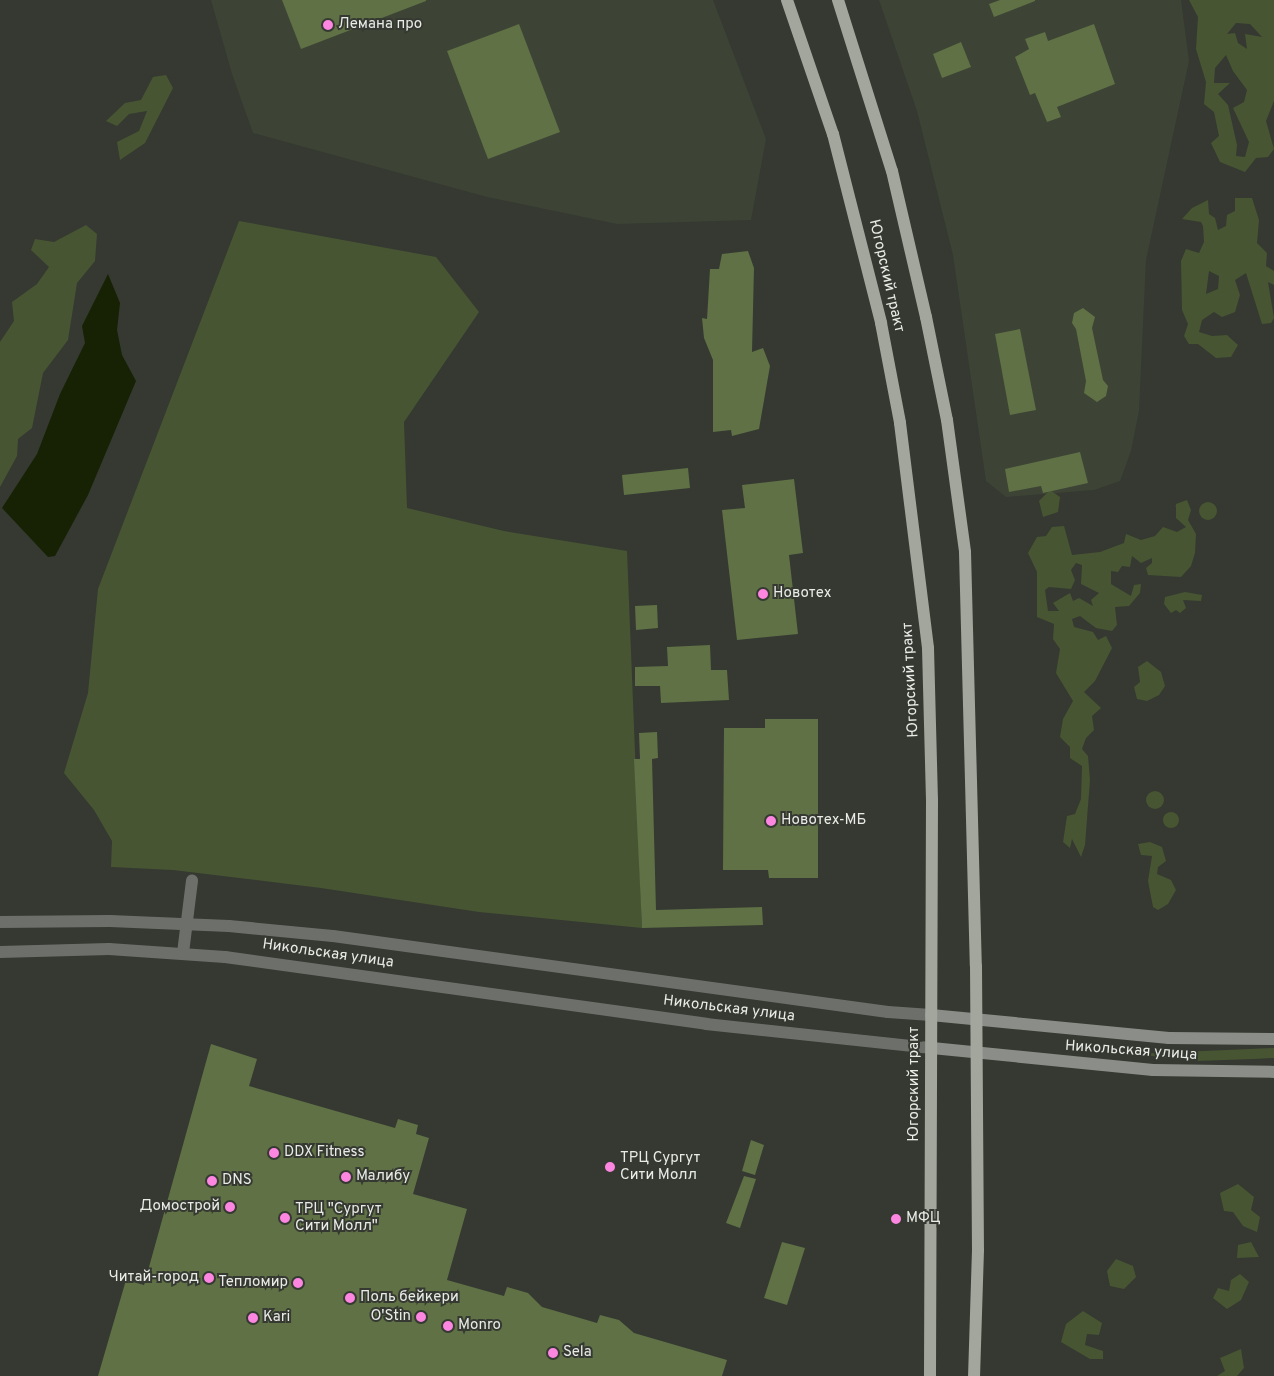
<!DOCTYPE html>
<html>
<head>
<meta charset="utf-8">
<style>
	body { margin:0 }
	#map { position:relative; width:1274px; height:1376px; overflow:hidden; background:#353931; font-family:Overpass,sans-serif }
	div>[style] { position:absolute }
	.built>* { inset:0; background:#3d4335 }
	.green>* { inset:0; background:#475532 }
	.round { border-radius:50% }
	.water>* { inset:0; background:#162203 }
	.building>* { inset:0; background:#5f7145 }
	.street>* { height:12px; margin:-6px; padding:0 6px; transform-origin:6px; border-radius:6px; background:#6d6f6b }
	.secondary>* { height:12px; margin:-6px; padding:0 6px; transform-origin:6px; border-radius:6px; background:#8b8e88 }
	.primary>* { height:12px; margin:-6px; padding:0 6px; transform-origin:6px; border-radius:6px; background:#a2a69d }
	.dots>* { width:14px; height:14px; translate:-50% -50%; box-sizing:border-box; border:2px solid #353931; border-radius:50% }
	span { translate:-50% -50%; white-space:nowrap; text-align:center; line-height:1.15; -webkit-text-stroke:4px #353931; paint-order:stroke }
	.poi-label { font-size:15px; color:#e8ebe6 }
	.left { translate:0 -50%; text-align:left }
	.right { translate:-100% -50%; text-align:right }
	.street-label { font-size:15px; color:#e8ebe6 }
</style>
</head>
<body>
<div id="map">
	<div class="built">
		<i style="clip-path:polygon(211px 0,713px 0,766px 139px,751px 220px,617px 224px,487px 197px,253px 133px,232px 74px)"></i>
		<i style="clip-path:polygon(879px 0,1181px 0,1189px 61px,1146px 260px,1139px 411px,1131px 451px,1120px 481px,1094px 490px,1006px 497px,986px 481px,953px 255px,917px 111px)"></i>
	</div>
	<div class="green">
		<i style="clip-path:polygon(evenodd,1189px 0,1274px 0,1274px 101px,1266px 121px,1274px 149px,1268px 157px,1256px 158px,1245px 172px,1220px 162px,1211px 143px,1219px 136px,1214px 112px,1204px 104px,1206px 82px,1196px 49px,1198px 17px,1189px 0,1236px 23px,1250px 24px,1262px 37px,1245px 34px,1247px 49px,1238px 43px,1235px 33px,1227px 34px,1236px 23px,1189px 0,1226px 55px,1233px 71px,1247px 90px,1244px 102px,1233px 108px,1249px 142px,1245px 157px,1236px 156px,1237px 145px,1228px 105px,1218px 94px,1230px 83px,1214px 83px,1215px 68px,1226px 55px)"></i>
		<i style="clip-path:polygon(166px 75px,173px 88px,145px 143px,120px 160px,117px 142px,139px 131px,147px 111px,129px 114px,117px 126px,106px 121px,125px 103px,141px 100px,153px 77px)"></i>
		<i style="clip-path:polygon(evenodd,1235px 198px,1252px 198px,1259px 220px,1257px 243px,1267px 253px,1266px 266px,1274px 271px,1274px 285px,1268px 282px,1274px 318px,1271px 323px,1262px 324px,1246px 273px,1235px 280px,1240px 295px,1235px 312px,1222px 317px,1214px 312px,1202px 320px,1199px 332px,1212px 336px,1227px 335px,1238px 345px,1231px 357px,1216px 358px,1198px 344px,1189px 344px,1184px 336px,1188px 324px,1182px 310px,1181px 261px,1186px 249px,1199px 253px,1204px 242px,1203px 226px,1201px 222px,1182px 219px,1192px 208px,1208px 200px,1209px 214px,1215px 218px,1218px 230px,1226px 226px,1227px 215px,1235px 211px,1235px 198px,1209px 271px,1219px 276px,1218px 289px,1206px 294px,1209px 271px)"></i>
		<i style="clip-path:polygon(239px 221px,436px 257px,479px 312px,404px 422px,407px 508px,504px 531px,627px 551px,642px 928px,479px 912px,321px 888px,173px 870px,111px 867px,112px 841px,94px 810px,64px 773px,88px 693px,98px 589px)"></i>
		<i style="clip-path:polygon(86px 225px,97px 234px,95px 261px,77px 283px,68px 340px,43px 373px,32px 428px,18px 439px,17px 456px,0 487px,0 342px,14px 321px,12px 302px,37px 284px,49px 267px,31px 250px,35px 239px,54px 242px)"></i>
		<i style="clip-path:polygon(1050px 490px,1060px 497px,1058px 512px,1043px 517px,1039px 501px)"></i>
		<i style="clip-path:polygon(evenodd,1187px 500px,1191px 510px,1188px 520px,1196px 534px,1195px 553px,1191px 566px,1181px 577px,1148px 575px,1146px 568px,1152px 563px,1152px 558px,1141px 563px,1132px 556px,1130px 567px,1122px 566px,1118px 572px,1111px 571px,1111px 584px,1131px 596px,1134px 585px,1141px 584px,1140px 593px,1129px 606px,1115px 607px,1117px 625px,1112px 631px,1096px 628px,1080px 616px,1072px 619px,1074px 627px,1093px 632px,1098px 640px,1106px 636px,1112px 648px,1095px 681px,1084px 692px,1101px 708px,1092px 716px,1094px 730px,1086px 738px,1082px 749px,1088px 756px,1090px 780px,1085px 845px,1081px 857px,1072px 839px,1070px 848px,1063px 842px,1067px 816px,1075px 814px,1081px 799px,1082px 766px,1070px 758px,1070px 747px,1060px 737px,1063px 719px,1073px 701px,1056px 673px,1060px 649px,1053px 639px,1054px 624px,1037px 617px,1037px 572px,1028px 553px,1037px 537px,1046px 536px,1052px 527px,1064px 526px,1072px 555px,1100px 552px,1124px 543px,1126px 534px,1141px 540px,1155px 536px,1163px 527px,1177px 532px,1186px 527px,1176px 518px,1176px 504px,1187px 500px,1076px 563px,1082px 565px,1081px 584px,1099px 593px,1091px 600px,1093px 606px,1079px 598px,1073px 601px,1070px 593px,1053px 603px,1059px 611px,1048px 611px,1045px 590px,1049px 587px,1071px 589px,1075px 580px,1071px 570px,1076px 563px)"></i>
		<i class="round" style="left:1199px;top:502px;width:18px;height:18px"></i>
		<i style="clip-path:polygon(1185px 592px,1202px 595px,1201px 601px,1183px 600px,1186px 608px,1180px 613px,1176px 610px,1171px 613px,1164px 604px,1165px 597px)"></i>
		<i style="clip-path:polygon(1147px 661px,1161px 672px,1165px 686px,1159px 695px,1147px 701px,1137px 699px,1134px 687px,1140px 682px,1138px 667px)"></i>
		<i class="round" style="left:1146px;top:791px;width:18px;height:18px"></i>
		<i class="round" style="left:1163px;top:812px;width:16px;height:16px"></i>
		<i style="clip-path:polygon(1150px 842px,1162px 847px,1166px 861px,1158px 867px,1157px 874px,1171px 880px,1176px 890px,1168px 904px,1158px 910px,1153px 907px,1148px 881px,1152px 856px,1141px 855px,1138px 844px)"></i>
		<i style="clip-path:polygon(1274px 1048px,1274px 1058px,1254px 1059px,1195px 1061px,1135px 1054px)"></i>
		<i style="clip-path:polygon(1238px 1184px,1254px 1197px,1251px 1210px,1260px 1217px,1257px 1232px,1243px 1226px,1233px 1212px,1224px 1211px,1220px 1193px)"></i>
		<i style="clip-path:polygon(1251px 1242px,1259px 1257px,1237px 1258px,1238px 1245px)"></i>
		<i style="clip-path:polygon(1116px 1259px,1133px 1266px,1136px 1277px,1124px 1289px,1110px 1286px,1107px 1271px)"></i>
		<i style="clip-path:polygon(1240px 1274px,1249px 1282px,1241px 1300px,1227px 1309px,1213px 1298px,1218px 1288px,1229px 1291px,1231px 1280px)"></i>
		<i style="clip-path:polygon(1083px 1311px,1102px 1323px,1099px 1335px,1087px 1334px,1085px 1345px,1103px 1351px,1103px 1359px,1090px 1359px,1061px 1342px,1066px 1324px)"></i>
		<i style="clip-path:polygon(1241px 1349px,1244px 1368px,1237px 1376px,1217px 1376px,1225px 1371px,1220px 1358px)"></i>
	</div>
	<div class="water">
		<i style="clip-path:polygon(108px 274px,120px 303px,117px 330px,122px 355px,136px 381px,88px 495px,55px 556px,48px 557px,2px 508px,37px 454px,60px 394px,85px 343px,82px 326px)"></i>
	</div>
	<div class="building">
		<i style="clip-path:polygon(282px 0,426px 0,426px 1px,301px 49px)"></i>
		<i style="clip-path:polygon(1000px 0,1035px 0,1035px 1px,994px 17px,989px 4px)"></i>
		<i style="clip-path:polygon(519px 24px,560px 132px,488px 159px,447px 51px)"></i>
		<i style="clip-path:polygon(1094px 24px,1115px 84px,1057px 107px,1061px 117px,1047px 122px,1035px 93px,1030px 95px,1015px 57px,1029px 49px,1025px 39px,1045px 32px,1048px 41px)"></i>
		<i style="clip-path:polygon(961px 42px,971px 67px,942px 78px,933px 54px)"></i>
		<i style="clip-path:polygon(748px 251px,754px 268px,752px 352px,763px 348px,770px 366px,759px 429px,732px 436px,731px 430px,713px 432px,713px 360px,704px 338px,702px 318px,707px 319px,710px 269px,719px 269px,722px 254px)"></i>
		<i style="clip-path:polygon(1083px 308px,1095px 317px,1092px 328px,1103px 380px,1108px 386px,1106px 396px,1097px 402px,1084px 393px,1086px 381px,1076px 329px,1072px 323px,1074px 313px)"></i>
		<i style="clip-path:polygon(1020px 329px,1036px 410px,1010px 415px,995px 334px)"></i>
		<i style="clip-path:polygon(1080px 452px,1088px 483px,1043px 493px,1041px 486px,1009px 492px,1005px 469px)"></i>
		<i style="clip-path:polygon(688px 468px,690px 488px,624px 495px,622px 475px)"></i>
		<i style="clip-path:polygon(794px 479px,803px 553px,789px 555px,798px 634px,737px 640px,722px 510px,745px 508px,742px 485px)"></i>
		<i style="clip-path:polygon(657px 605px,658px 628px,636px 630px,635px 606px)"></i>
		<i style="clip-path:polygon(710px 645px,711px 670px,727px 670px,729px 700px,661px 703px,660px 686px,635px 686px,635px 667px,668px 666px,667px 647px)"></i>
		<i style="clip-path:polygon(765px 719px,818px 719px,818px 878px,769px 878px,768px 870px,723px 870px,724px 728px,765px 728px)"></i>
		<i style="clip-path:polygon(657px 732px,658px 758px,652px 759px,656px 910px,762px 907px,763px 925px,642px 928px,634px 759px,640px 759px,639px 733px)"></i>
		<i style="clip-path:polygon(211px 1044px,257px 1059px,249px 1086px,395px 1128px,398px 1119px,418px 1125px,416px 1134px,429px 1138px,413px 1194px,467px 1209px,447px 1280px,504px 1296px,507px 1287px,528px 1293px,542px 1307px,597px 1323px,600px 1315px,619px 1320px,634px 1333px,727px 1360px,722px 1376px,98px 1376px,126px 1280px,144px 1285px)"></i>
		<i style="clip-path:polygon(751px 1140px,764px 1145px,755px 1175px,742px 1171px)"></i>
		<i style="clip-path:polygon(744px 1176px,756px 1179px,740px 1228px,726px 1223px)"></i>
		<i style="clip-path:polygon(782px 1242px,805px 1248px,787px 1305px,764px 1298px)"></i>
	</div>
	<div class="street">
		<i style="left:0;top:922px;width:110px;rotate:-0.5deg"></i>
		<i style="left:110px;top:921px;width:119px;rotate:2.4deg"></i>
		<i style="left:229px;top:926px;width:104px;rotate:5.5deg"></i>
		<i style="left:333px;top:936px;width:560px;rotate:7.8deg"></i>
		<i style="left:888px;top:1012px;width:43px;rotate:4deg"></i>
		<i style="left:0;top:952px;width:109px;rotate:-1.6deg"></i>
		<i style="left:109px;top:949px;width:116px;rotate:3.9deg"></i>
		<i style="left:225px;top:957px;width:486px;rotate:7.9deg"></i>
		<i style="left:706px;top:1024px;width:227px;rotate:6.1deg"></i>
		<i style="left:183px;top:953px;width:73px;rotate:-82.9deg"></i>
	</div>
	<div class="secondary">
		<i style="left:931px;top:1015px;width:239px;rotate:5.5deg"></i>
		<i style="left:1169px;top:1038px;width:105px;rotate:0.5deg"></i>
		<i style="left:932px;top:1048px;width:222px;rotate:5.7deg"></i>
		<i style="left:1153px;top:1070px;width:121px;rotate:0.9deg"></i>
	</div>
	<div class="primary">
		<i style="left:787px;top:0;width:142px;rotate:71.1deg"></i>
		<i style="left:833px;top:134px;width:195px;rotate:75.7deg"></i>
		<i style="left:881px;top:323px;width:102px;rotate:79.2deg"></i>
		<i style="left:900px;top:423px;width:227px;rotate:82.9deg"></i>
		<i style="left:928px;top:648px;width:152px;rotate:88.5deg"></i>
		<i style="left:932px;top:800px;width:576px;rotate:90.2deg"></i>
		<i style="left:838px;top:0;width:179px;rotate:72.5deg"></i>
		<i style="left:892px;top:171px;width:150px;rotate:76.9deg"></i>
		<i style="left:926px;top:317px;width:105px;rotate:78.5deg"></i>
		<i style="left:947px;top:420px;width:133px;rotate:82.2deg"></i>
		<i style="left:965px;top:552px;width:414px;rotate:88.5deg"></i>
		<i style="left:976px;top:966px;width:284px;rotate:89.6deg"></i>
		<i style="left:978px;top:1250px;width:126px;rotate:91.8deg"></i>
	</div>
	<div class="dots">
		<i style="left:328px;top:25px;background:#fd86e1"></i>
		<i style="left:763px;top:594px;background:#fd86e1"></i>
		<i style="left:771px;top:821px;background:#fd86e1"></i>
		<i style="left:274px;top:1153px;background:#fd86e1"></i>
		<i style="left:610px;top:1167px;background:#fd86e1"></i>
		<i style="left:346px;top:1177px;background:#fd86e1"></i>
		<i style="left:212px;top:1181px;background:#fd86e1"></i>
		<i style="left:230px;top:1207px;background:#fd86e1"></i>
		<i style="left:285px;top:1218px;background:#fd86e1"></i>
		<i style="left:896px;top:1219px;background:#fd86e1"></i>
		<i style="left:209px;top:1278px;background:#fd86e1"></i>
		<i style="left:298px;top:1283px;background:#fd86e1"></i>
		<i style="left:350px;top:1298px;background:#fd86e1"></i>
		<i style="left:421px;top:1317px;background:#fd86e1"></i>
		<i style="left:253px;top:1318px;background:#fd86e1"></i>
		<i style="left:448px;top:1326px;background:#fd86e1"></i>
		<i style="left:553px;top:1353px;background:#fd86e1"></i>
	</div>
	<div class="poi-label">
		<span class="left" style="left:338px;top:25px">Лемана про</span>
		<span class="left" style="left:773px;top:594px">Новотех</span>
		<span class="left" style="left:781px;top:821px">Новотех-МБ</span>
		<span class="left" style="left:284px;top:1153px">DDX Fitness</span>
		<span class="left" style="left:620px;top:1167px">ТРЦ Сургут<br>Сити Молл</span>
		<span class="left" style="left:356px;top:1177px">Малибу</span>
		<span class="left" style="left:222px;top:1181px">DNS</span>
		<span class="right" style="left:220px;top:1207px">Домострой</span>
		<span class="left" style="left:295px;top:1218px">ТРЦ "Сургут<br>Сити Молл"</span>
		<span class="left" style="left:906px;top:1219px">МФЦ</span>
		<span class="right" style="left:199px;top:1278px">Читай-город</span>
		<span class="right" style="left:288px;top:1283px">Тепломир</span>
		<span class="left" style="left:360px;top:1298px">Поль бейкери</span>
		<span class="right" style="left:411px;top:1317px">O'Stin</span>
		<span class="left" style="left:263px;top:1318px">Kari</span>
		<span class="left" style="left:458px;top:1326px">Monro</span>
		<span class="left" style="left:563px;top:1353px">Sela</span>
	</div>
	<div class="street-label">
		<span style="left:886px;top:276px;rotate:77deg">Югорский тракт</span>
		<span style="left:911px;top:680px;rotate:-93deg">Югорский тракт</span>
		<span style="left:328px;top:954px;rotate:8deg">Никольская улица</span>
		<span style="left:729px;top:1009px;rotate:7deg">Никольская улица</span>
		<span style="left:1131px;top:1051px;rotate:4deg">Никольская улица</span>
		<span style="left:915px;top:1084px;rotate:-90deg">Югорский тракт</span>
	</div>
</div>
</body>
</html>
